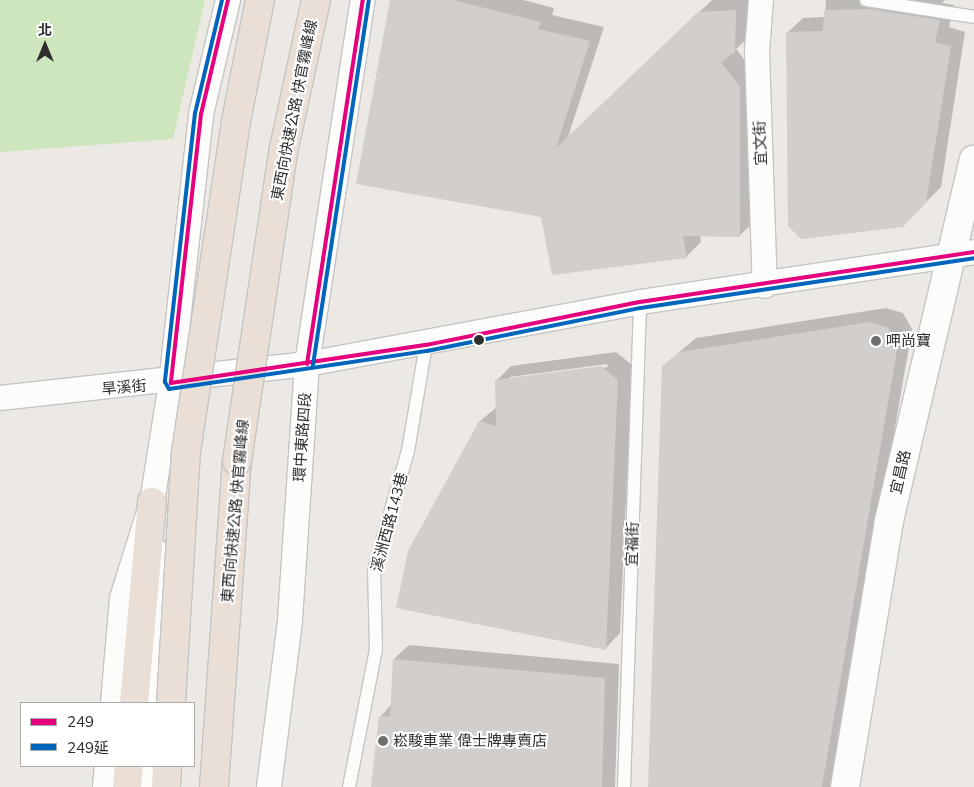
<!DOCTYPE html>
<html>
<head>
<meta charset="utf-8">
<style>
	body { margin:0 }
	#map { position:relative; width:974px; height:787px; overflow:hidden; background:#ece8e4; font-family:Mulish,"Noto Sans TC",sans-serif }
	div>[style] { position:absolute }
	.green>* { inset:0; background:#cee6be }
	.shadow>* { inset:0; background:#0003 }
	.building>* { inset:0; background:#d1cecb }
	.roads { filter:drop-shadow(1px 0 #c5c4c5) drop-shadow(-1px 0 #c5c4c5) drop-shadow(0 1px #c5c4c5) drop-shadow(0 -1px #c5c4c5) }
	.lane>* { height:12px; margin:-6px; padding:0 6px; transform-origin:6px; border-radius:6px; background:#fcfcfb }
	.street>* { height:24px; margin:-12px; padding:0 12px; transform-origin:12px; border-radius:12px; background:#fcfcfb }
	.secondary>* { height:28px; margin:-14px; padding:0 14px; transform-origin:14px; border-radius:14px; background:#fcfcfb }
	.highway>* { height:28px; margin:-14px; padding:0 14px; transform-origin:14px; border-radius:14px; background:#eadfd6 }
	.bridges { filter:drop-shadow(1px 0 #c6c5c4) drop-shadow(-1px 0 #c6c5c4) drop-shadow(0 1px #c6c5c4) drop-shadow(0 -1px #c6c5c4) }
	.highway-bridge>* { height:28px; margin:-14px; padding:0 14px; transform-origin:14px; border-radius:14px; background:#eadfd6 }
	.bus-1>* { height:4px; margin:-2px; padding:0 2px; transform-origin:2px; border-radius:2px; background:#e5007d }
	.bus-2>* { height:4px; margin:-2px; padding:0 2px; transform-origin:2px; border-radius:2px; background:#0065bd }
	.dots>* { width:14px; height:14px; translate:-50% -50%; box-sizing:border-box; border:2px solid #fff; border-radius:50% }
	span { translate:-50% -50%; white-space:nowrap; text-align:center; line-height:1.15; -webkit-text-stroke:4px #fff; paint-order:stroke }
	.street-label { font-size:15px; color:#2e2e2e }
	.poi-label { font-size:15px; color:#2e2e2e }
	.left { translate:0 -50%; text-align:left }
	.legend { position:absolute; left:20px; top:702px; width:175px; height:65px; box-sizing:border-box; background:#fff; border:1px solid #ababab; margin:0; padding:6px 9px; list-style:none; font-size:15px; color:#2e2e2e }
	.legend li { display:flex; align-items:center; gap:10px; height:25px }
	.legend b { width:25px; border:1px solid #ababab }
	.north { position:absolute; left:20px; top:20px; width:50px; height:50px; -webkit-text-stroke:4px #fff; paint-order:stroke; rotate:0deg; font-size:14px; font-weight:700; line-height:20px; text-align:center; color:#2e2e2e }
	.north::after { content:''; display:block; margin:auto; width:18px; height:22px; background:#2e2e2e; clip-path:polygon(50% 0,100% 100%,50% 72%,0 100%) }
</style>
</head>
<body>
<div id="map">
	<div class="green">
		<i style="clip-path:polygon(0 0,205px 0,173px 139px,0 152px)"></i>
	</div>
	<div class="shadow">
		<i style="clip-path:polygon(391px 0,523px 0,554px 8px,552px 15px,604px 27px,568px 137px,712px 0,750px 0,749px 37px,736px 49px,754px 72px,754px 222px,739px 236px,700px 235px,701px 242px,686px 257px,542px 216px)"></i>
		<i style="clip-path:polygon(826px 0,945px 0,942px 3px,954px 5px,949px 27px,965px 32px,941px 187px,902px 226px,788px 32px,803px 18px,825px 17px)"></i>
		<i style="clip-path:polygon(886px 308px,903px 313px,912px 329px,833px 787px,649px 787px,663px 366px,696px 338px)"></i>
		<i style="clip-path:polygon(evenodd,616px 352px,632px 365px,620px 633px,606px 648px,480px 421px,497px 407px,496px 381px,511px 366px,616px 352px,607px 364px,608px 367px,510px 380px,510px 377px,607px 364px)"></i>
		<i style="clip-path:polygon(409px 645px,619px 664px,615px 787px,382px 787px,380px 717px,392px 704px,394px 659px)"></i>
	</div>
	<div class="building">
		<i style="clip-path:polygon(390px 0,453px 0,541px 22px,538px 29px,590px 41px,556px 148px,698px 12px,736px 10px,735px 52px,721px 62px,740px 87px,740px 237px,683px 236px,687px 258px,552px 275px,541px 217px,356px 184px)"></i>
		<i style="clip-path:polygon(869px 9px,940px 20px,935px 42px,951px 46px,926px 203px,903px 227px,801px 239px,788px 226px,786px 32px,823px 31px,824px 10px)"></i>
		<i style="clip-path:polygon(870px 322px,888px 328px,898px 344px,822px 787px,648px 787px,662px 366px,680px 352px)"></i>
		<i style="clip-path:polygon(601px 366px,618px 380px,606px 650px,396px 608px,408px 551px,479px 421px,496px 426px,495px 380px)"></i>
		<i style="clip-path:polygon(393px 659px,605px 678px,602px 787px,371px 787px,379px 716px,390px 717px)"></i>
	</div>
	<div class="roads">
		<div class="lane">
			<i style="left:866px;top:0;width:109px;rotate:8.9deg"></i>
			<i style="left:349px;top:787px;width:140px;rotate:-78.9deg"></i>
			<i style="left:376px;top:650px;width:80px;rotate:-91.4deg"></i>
			<i style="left:374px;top:570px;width:124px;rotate:-74.1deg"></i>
			<i style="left:408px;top:451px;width:108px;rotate:-80.4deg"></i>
			<i style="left:624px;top:787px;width:485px;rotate:-88.1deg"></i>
		</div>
		<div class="street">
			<i style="left:761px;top:0;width:51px;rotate:94.5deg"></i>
			<i style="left:757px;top:51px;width:235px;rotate:88.1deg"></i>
			<i style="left:0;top:398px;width:309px;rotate:-6.3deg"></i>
			<i style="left:307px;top:364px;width:339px;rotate:-10.5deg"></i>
			<i style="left:640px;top:302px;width:338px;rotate:-8.5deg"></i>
			<i style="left:113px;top:703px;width:105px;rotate:-85.1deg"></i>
			<i style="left:122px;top:598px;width:101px;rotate:-72.6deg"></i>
			<i style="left:152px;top:502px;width:121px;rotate:-80.9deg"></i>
			<i style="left:171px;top:383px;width:271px;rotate:-83.6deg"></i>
			<i style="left:201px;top:114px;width:117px;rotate:-76.7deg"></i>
			<i style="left:156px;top:703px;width:83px;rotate:-85.9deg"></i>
			<i style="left:162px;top:620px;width:69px;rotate:-95deg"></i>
			<i style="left:105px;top:787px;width:21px;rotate:-85deg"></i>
			<i style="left:149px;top:787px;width:21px;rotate:-85deg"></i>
			<i style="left:269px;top:787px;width:168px;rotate:-82.8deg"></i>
			<i style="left:290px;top:620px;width:257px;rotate:-86.2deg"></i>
			<i style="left:307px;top:364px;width:368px;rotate:-81.3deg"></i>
		</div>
		<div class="secondary">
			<i style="left:845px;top:787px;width:270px;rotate:-80.6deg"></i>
			<i style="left:889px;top:521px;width:371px;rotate:-76.8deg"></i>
		</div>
		<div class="highway">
			<i style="left:134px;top:703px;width:202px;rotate:-84.9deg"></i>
			<i style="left:127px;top:787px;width:21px;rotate:-85deg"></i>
			<i style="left:166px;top:787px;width:21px;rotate:-87deg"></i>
			<i style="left:214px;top:787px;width:327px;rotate:-86deg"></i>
		</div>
	</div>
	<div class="bridges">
		<div class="highway-bridge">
			<i style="left:237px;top:461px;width:317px;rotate:-81.5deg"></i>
			<i style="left:284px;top:148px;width:151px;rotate:-77.8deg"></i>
			<i style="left:171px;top:703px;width:251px;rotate:-86.6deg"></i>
			<i style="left:186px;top:452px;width:335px;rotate:-81.4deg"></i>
			<i style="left:236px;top:121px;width:123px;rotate:-78.8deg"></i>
		</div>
	</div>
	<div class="bus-1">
		<i style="left:228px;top:0;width:117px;rotate:103.3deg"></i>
		<i style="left:201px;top:114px;width:271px;rotate:96.4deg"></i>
		<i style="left:171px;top:383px;width:258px;rotate:-8.5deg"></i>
		<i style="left:426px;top:345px;width:218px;rotate:-11.4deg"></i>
		<i style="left:640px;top:302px;width:338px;rotate:-8.5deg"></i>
		<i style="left:307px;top:364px;width:368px;rotate:-81.3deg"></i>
	</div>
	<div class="bus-2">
		<i style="left:222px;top:0;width:116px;rotate:103.4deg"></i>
		<i style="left:195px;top:113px;width:271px;rotate:96.4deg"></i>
		<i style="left:165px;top:382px;width:8px;rotate:60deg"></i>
		<i style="left:169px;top:389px;width:261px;rotate:-8.4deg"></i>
		<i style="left:427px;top:351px;width:218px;rotate:-11.4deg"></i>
		<i style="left:641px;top:308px;width:337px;rotate:-8.5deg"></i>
		<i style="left:313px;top:365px;width:368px;rotate:-81.3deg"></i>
	</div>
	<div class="dots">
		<i style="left:479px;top:340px;background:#2e2e2e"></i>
		<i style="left:876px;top:341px;background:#706f6e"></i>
		<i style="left:383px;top:741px;background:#706f6e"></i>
	</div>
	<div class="street-label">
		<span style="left:294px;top:110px;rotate:-79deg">東西向快速公路 快官霧峰線</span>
		<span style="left:760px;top:143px;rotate:-92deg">宜文街</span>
		<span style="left:124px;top:387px;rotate:-5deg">旱溪街</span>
		<span style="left:302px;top:437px;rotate:-86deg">環中東路四段</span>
		<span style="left:900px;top:472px;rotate:-77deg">宜昌路</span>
		<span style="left:235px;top:511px;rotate:-85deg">東西向快速公路 快官霧峰線</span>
		<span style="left:389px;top:522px;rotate:-75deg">溪洲西路143巷</span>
		<span style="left:632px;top:544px;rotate:-88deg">宜福街</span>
	</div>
	<div class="poi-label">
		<span class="left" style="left:886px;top:341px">呷尚寶</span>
		<span class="left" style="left:393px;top:741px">崧駿車業 偉士牌專賣店</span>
	</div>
	<ul class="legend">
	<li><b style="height:6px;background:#e5007d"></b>249</li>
	<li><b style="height:6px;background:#0065bd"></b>249延</li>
	</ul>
	<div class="north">北</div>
</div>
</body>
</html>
